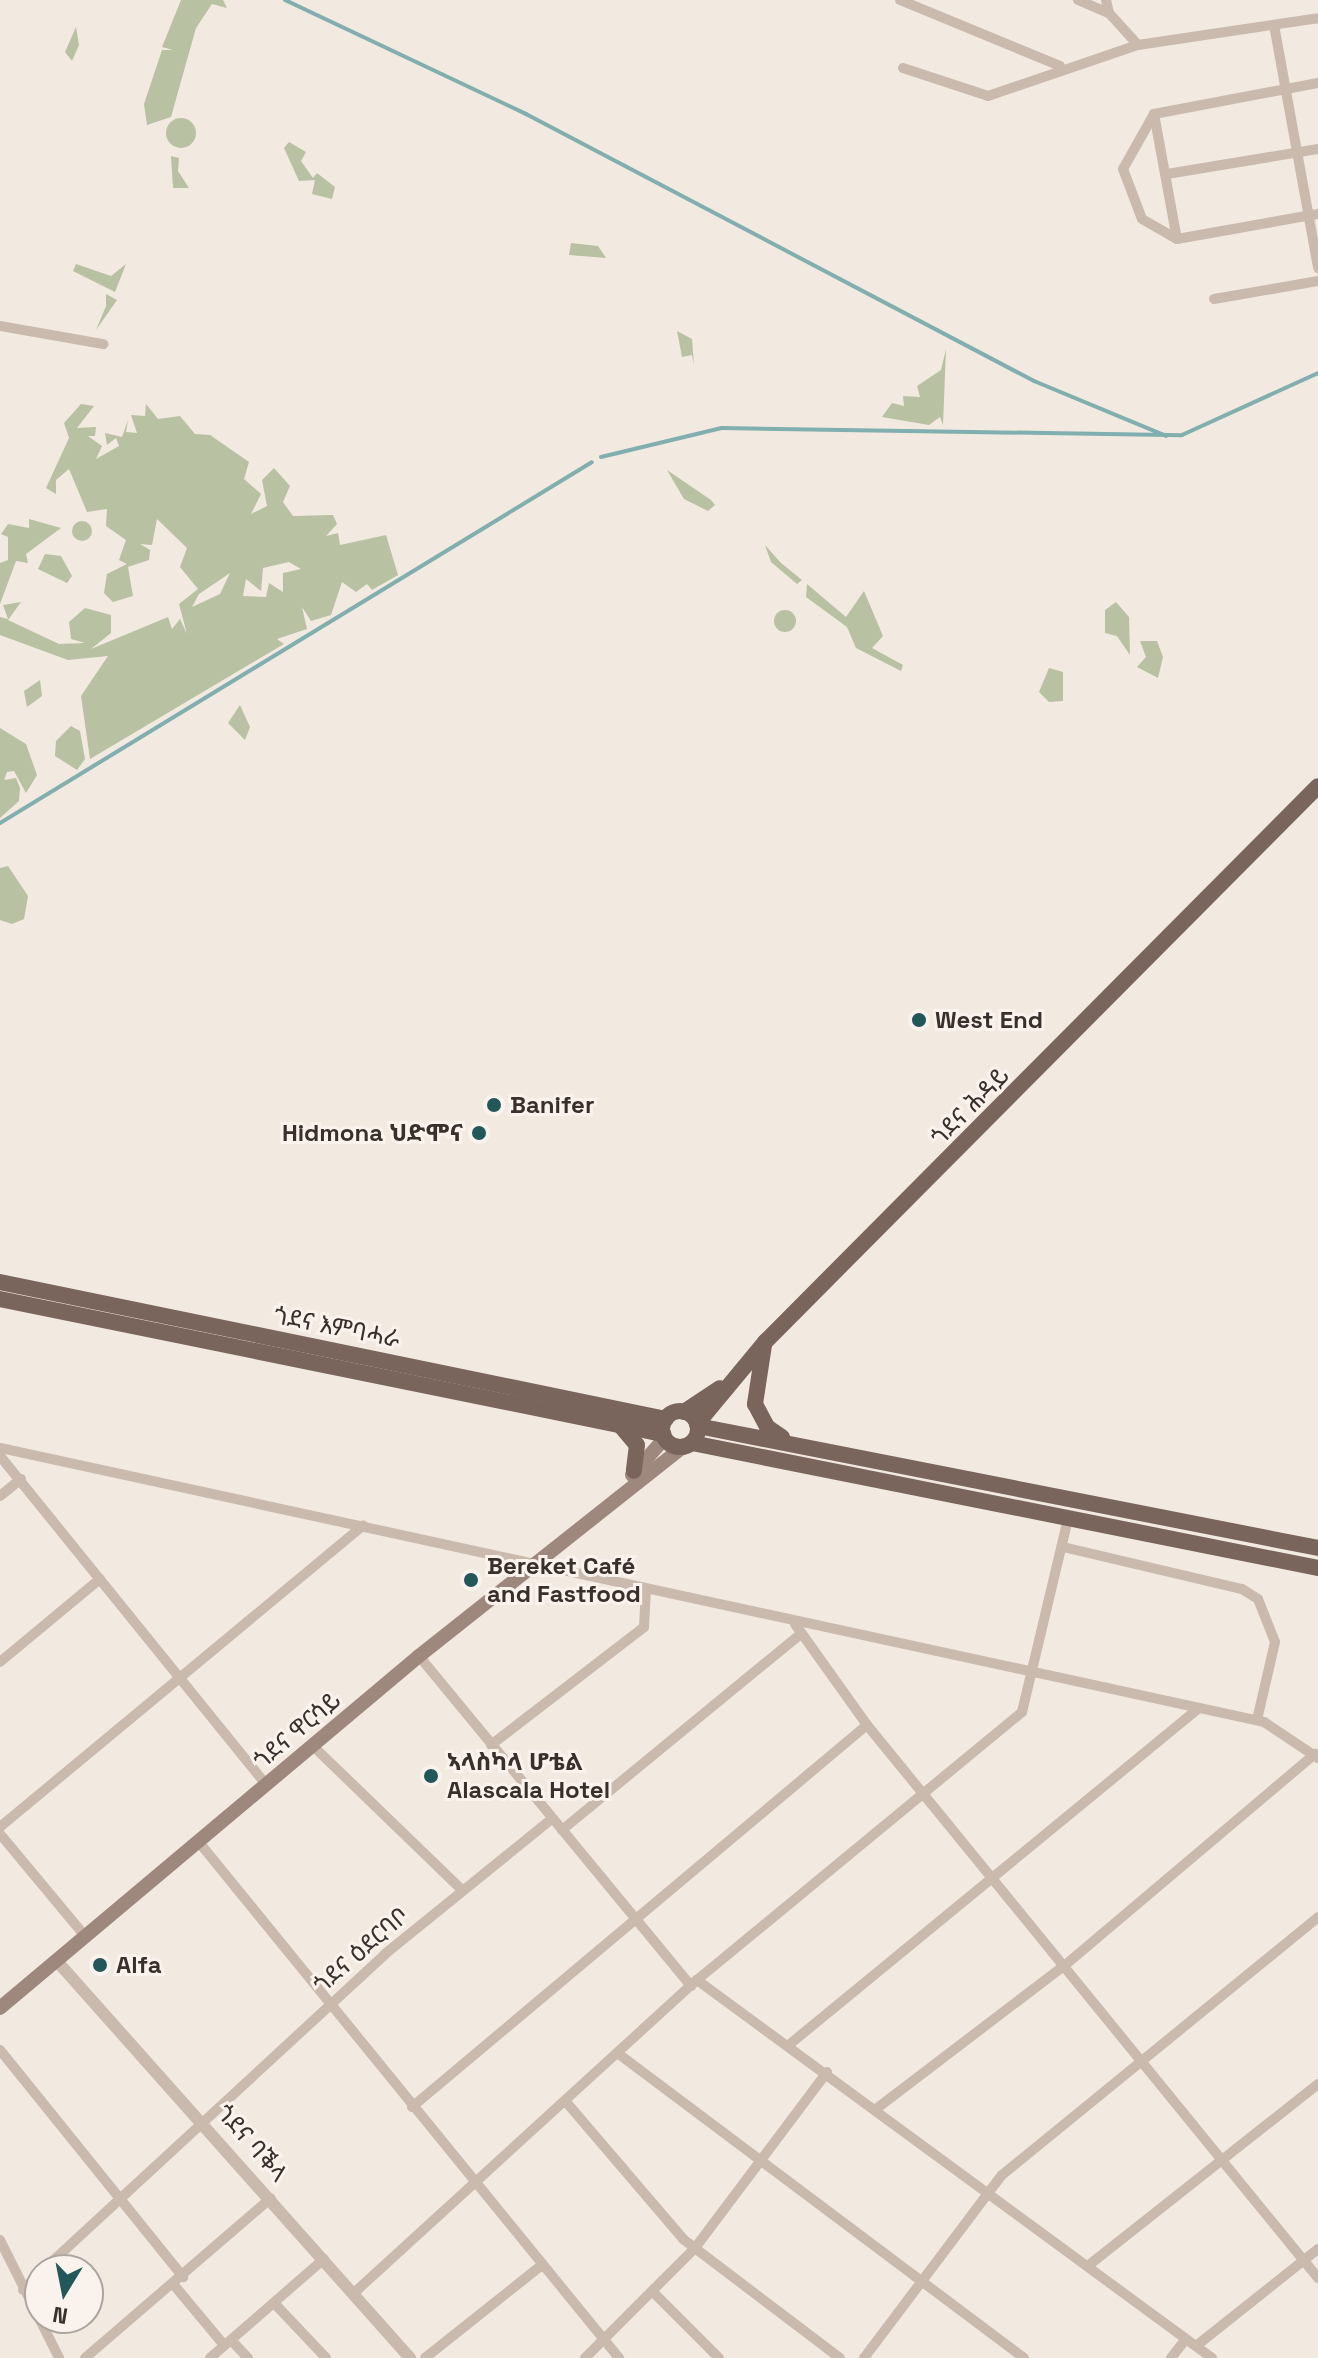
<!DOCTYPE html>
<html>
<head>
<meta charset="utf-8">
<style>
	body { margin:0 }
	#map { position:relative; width:1318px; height:2358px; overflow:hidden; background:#f2e9e1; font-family:"Space Grotesk","Noto Sans Ethiopic",sans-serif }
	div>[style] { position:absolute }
	.green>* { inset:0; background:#b8c1a1 }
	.round { border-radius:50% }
	.stream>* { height:4px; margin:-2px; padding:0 2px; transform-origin:2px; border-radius:2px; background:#81aeae }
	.minor>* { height:10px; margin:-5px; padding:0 5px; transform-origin:5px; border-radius:5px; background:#cab9ad }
	.tertiary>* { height:12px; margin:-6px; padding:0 6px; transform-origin:6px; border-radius:6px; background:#cab9ad }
	.secondary>* { height:14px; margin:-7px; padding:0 7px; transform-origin:7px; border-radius:7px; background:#9e887e }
	.primary>* { height:16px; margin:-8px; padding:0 8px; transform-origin:8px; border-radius:8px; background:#7a655d }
	.primary>.ring { margin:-8px; padding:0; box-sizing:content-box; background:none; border:16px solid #7a655d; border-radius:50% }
	.dots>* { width:22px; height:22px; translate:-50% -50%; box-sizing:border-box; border:4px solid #faf3ed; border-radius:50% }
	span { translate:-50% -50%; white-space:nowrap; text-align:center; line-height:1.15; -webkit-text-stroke:6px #faf3ed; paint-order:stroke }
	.poi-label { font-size:24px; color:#392f2b; font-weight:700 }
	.left { translate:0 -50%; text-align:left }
	.right { translate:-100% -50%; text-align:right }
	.street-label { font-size:24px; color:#392f2b }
	.north { position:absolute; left:24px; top:2254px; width:80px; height:80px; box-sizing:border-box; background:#faf3ed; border:2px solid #ada59f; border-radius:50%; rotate:190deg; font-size:22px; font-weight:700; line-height:32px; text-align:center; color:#392f2b }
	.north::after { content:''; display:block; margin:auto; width:28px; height:36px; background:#225859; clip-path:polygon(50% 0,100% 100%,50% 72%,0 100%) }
</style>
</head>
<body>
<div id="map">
	<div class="green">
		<i style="clip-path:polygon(181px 0,223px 0,227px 8px,212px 4px,196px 28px,171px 117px,147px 125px,144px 104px,162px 50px,173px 50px,162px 47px)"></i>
		<i style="clip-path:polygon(76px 27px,79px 45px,72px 61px,65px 52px)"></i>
		<i class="round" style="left:166px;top:118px;width:30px;height:30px"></i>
		<i style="clip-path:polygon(289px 142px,306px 152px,301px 161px,313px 178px,317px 173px,335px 187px,332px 199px,312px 194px,315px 180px,299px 181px,284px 148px)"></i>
		<i style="clip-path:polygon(171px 156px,179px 158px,178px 171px,189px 188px,173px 188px)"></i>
		<i style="clip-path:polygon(571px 243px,598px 246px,606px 258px,569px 255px)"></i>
		<i style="clip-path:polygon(76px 264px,111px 276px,126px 264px,115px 292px,73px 271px)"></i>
		<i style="clip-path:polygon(106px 294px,117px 300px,96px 330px,106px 306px)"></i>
		<i style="clip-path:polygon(677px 331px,692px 339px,694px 365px,692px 355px,682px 357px)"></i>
		<i style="clip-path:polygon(946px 349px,943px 425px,940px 417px,929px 425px,882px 417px,892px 403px,904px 406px,903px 396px,920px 397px,917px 386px,941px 370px)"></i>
		<i style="clip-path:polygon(evenodd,81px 404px,94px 406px,77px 428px,96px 427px,95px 436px,88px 436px,102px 446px,96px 459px,119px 446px,116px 438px,107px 445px,105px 433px,122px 437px,128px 420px,126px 432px,137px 433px,131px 415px,145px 416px,146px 404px,158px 419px,180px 416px,195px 434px,210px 435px,249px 462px,244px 479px,261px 494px,251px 514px,267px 506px,262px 480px,274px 468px,290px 486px,283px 502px,293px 516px,333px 515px,337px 524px,326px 536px,338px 533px,340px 545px,386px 535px,398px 575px,372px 590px,367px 584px,356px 592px,342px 582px,331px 615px,311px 621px,302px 607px,307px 629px,277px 639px,284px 644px,90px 759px,81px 696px,108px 656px,68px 660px,0 635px,0 617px,8px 619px,3px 605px,21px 602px,8px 620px,59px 644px,85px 643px,71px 639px,69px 622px,85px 608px,111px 615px,111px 633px,91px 649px,168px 617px,172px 629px,180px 619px,187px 634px,179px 604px,198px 589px,180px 567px,187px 548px,157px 519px,152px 545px,140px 544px,150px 550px,149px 560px,128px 567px,133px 596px,113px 602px,104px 593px,107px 574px,127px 564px,119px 560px,126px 540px,106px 526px,107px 509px,87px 512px,69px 469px,56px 480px,56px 494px,46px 488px,69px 438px,64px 423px,81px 404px,289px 562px,301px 569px,283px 573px,283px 592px,269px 583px,266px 597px,243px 596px,246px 579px,261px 591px,263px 568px,289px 562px,81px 404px,230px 573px,220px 594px,192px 607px,199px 594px,230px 573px)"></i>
		<i style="clip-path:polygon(667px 470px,711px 500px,715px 505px,708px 511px,684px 499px)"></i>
		<i style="clip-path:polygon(29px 519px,61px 528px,26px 554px,28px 563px,16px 561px,0 604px,0 563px,8px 560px,8px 537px,1px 534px,8px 524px,29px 528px)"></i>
		<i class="round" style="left:72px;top:521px;width:20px;height:20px"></i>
		<i style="clip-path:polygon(765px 545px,781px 563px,802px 580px,797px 584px,771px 562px)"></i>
		<i style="clip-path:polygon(45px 554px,61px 556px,72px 576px,67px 583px,38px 569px)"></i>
		<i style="clip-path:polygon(807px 584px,846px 617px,864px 591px,883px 636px,872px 648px,903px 665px,901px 671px,856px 648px,847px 627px,806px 597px)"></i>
		<i style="clip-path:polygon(1116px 602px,1129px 617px,1130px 655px,1117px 636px,1105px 633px,1105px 610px)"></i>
		<i class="round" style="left:774px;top:610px;width:22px;height:22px"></i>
		<i style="clip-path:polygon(1140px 641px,1157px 641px,1163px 657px,1158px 678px,1137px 667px,1146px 657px)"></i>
		<i style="clip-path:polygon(1049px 668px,1063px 672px,1063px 701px,1049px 702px,1039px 692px)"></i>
		<i style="clip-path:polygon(40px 680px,42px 696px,27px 707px,24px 691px)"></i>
		<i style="clip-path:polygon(240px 705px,250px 727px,245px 740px,228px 723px)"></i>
		<i style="clip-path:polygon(71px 726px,80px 731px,85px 759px,77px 770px,55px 756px,56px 741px)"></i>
		<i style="clip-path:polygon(0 728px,26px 744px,37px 775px,26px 793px,14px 771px,7px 772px,4px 780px,16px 778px,20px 788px,19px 801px,0 818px)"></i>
		<i style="clip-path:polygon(8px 866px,28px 896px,24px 919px,12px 924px,0 920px,0 868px)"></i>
	</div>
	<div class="stream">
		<i style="left:285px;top:0;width:267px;rotate:25.3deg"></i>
		<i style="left:526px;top:114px;width:574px;rotate:27.73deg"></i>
		<i style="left:1034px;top:381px;width:143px;rotate:22.6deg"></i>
		<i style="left:601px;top:457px;width:124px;rotate:-13.5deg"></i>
		<i style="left:722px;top:428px;width:460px;rotate:0.9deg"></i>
		<i style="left:1182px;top:435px;width:149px;rotate:-24.5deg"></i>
		<i style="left:0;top:823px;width:693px;rotate:-31.37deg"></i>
	</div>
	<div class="minor">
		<i style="left:900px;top:0;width:173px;rotate:22.4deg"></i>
		<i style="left:1078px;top:0;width:34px;rotate:23deg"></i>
		<i style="left:1106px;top:0;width:13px;rotate:77deg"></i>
		<i style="left:1109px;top:13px;width:43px;rotate:47.8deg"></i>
		<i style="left:1274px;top:25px;width:247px;rotate:79.7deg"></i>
		<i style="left:903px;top:68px;width:89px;rotate:18.2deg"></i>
		<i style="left:988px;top:96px;width:158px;rotate:-18.8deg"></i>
		<i style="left:1138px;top:45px;width:182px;rotate:-8.5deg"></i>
		<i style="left:1318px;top:83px;width:167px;rotate:169.3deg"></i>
		<i style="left:1154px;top:114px;width:63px;rotate:119.4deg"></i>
		<i style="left:1123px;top:169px;width:53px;rotate:69.2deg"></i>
		<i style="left:1142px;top:219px;width:40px;rotate:29.7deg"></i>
		<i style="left:1177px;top:239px;width:143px;rotate:-10.1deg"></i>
		<i style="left:1154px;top:114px;width:127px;rotate:79.6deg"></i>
		<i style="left:1167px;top:174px;width:153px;rotate:-9.4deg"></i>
		<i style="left:1214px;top:299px;width:106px;rotate:-9.8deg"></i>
		<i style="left:0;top:326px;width:105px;rotate:9.9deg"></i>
		<i style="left:0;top:1448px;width:1293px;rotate:12.23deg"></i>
		<i style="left:1264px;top:1722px;width:65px;rotate:33.7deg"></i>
		<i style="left:0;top:1456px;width:422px;rotate:51deg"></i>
		<i style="left:0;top:1496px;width:27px;rotate:-39deg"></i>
		<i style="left:1063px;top:1547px;width:184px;rotate:13.2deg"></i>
		<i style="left:1242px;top:1589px;width:19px;rotate:32deg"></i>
		<i style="left:1258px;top:1599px;width:46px;rotate:68.4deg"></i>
		<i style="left:1275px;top:1642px;width:80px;rotate:103deg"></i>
		<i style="left:795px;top:1624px;width:124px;rotate:54.5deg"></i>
		<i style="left:867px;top:1725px;width:714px;rotate:50.8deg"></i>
		<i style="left:419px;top:1656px;width:428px;rotate:50.5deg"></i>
		<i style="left:0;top:1662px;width:130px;rotate:-39.7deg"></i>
		<i style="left:491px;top:1745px;width:193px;rotate:-37.6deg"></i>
		<i style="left:644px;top:1627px;width:34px;rotate:-87deg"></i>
		<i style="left:313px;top:1746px;width:207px;rotate:44deg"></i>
		<i style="left:0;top:1827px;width:472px;rotate:-39.7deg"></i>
		<i style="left:562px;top:1830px;width:306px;rotate:-39.4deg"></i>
		<i style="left:0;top:1834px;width:133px;rotate:50.2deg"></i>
		<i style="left:198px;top:1841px;width:667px;rotate:50.84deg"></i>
		<i style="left:697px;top:1980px;width:639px;rotate:36.28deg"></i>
		<i style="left:790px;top:2044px;width:529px;rotate:-39.4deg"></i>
		<i style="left:0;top:2050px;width:292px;rotate:51.1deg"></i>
		<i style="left:620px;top:2055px;width:505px;rotate:36.87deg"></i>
		<i style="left:567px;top:2103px;width:179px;rotate:49.5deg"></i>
		<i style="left:683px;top:2239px;width:197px;rotate:37.2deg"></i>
		<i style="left:412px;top:2107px;width:594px;rotate:-40.02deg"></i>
		<i style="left:876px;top:2109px;width:236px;rotate:-37.3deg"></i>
		<i style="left:1064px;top:1966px;width:329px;rotate:-40.2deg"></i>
		<i style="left:0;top:2240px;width:132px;rotate:63.4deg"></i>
		<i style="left:1089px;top:2265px;width:292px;rotate:-38.3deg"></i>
		<i style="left:43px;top:2270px;width:466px;rotate:-42.7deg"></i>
		<i style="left:385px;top:1954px;width:215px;rotate:-39deg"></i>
		<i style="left:174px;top:2285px;width:78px;rotate:50.2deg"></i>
		<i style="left:23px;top:2290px;width:24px;rotate:-45deg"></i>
		<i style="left:355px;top:2292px;width:463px;rotate:-42.4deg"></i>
		<i style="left:697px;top:1980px;width:421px;rotate:-39.5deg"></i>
		<i style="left:1022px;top:1712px;width:198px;rotate:-76.6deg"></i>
		<i style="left:653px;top:2292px;width:93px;rotate:45deg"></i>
		<i style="left:275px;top:2304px;width:74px;rotate:46.6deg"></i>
		<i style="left:231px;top:2340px;width:25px;rotate:47deg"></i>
		<i style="left:1196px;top:2346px;width:156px;rotate:-38.5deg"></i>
		<i style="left:85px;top:2358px;width:245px;rotate:-40.7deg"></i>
		<i style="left:210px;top:2358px;width:151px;rotate:-41deg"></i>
		<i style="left:425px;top:2358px;width:149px;rotate:-38.5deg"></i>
		<i style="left:585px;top:2358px;width:156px;rotate:-45deg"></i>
		<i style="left:695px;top:2248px;width:220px;rotate:-53.1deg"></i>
		<i style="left:864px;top:2358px;width:229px;rotate:-53deg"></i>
		<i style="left:1002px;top:2175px;width:408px;rotate:-39.2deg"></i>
		<i style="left:1171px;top:2358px;width:24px;rotate:-52deg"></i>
	</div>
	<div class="tertiary">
		<i style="left:56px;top:1960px;width:533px;rotate:48.35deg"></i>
	</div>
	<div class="secondary">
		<i style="left:632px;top:1475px;width:50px;rotate:-48.3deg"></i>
		<i style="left:0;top:2008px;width:547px;rotate:-40.03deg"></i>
		<i style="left:419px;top:1656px;width:337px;rotate:-38.4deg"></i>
	</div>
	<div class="primary">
		<i style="left:0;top:1282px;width:680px;rotate:11.62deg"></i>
		<i style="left:0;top:1299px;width:677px;rotate:11.51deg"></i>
		<i style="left:764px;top:1345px;width:60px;rotate:98.7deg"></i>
		<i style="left:755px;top:1404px;width:26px;rotate:62deg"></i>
		<i style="left:767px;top:1427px;width:18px;rotate:34deg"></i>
		<i class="ring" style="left:662px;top:1411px;width:20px;height:20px"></i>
		<i style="left:684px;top:1412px;width:43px;rotate:-33.7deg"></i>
		<i style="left:697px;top:1424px;width:107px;rotate:-50.3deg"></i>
		<i style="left:765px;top:1342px;width:784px;rotate:-45.15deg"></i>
		<i style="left:620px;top:1425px;width:26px;rotate:50deg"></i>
		<i style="left:637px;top:1445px;width:26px;rotate:97deg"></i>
		<i style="left:698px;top:1426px;width:632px;rotate:11.13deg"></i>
		<i style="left:692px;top:1443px;width:638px;rotate:11.29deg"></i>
	</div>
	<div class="dots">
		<i style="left:919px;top:1020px;background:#225859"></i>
		<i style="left:494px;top:1105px;background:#225859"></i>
		<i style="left:479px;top:1133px;background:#225859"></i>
		<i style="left:471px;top:1580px;background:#225859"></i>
		<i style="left:431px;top:1776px;background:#225859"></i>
		<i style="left:100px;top:1965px;background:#225859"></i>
	</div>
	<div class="poi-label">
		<span class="left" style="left:935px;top:1020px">West End</span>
		<span class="left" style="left:510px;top:1105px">Banifer</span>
		<span class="right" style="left:463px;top:1133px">Hidmona ህድሞና</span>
		<span class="left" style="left:487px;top:1580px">Bereket Café<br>and Fastfood</span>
		<span class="left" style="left:447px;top:1776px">ኣላስካላ ሆቴል<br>Alascala Hotel</span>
		<span class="left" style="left:116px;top:1965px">Alfa</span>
	</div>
	<div class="street-label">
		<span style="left:970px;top:1106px;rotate:-45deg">ጎደና ሕዳይ</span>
		<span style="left:337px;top:1327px;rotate:11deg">ጎደና እምባሓራ</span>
		<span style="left:297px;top:1730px;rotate:-40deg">ጎደና ዋርሳይ</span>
		<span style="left:361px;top:1950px;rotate:-41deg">ጎደና ዕደርባቦ</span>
		<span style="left:252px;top:2143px;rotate:49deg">ጎደና ባቕላ</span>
	</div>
	<div class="north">N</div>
</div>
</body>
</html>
